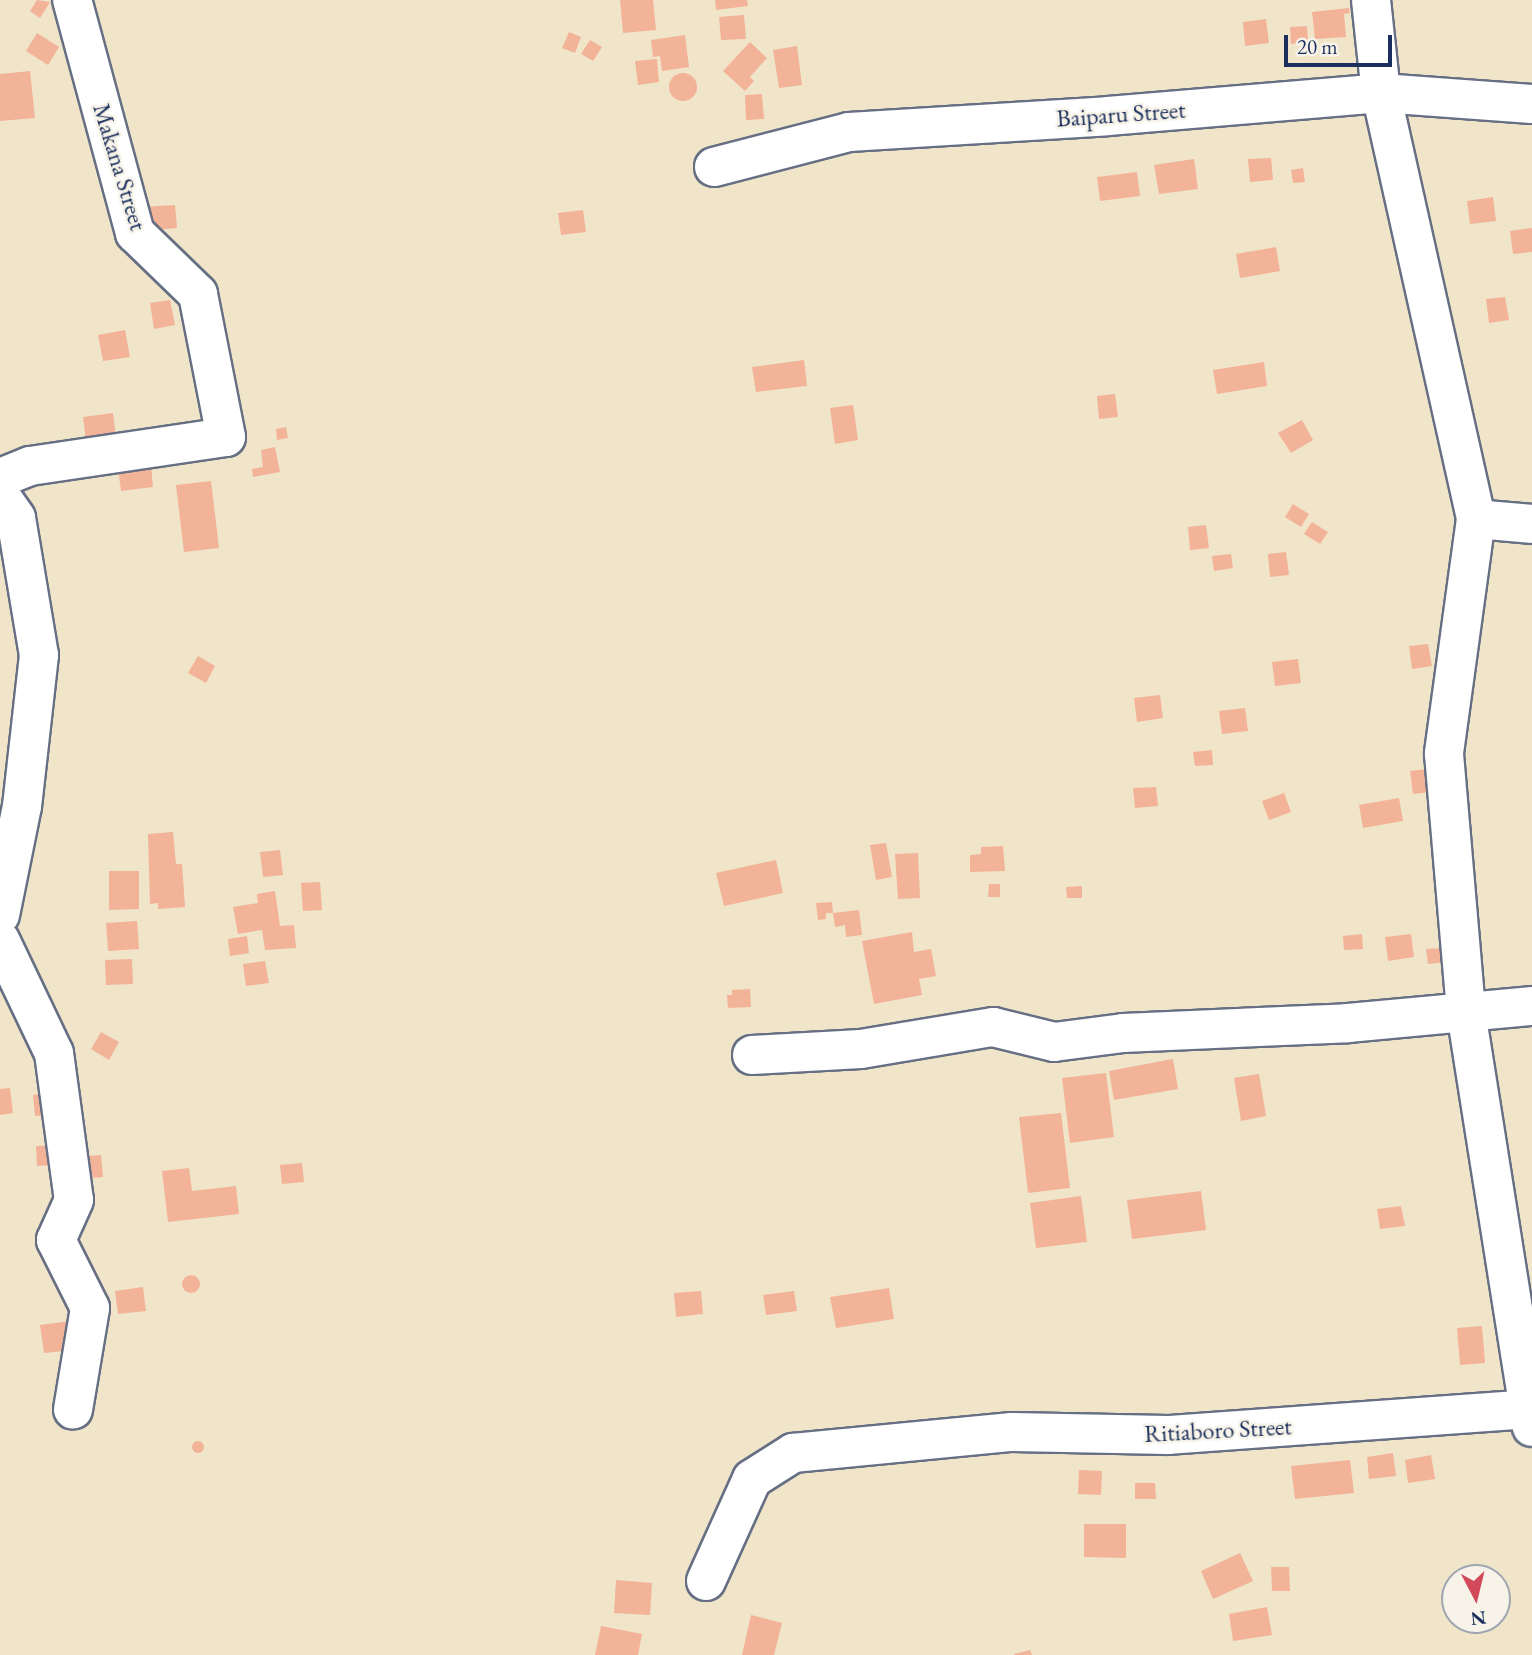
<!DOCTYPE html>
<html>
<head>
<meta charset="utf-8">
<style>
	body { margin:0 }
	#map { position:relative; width:1532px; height:1655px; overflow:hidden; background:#f0e5c9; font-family:"EB Garamond",serif }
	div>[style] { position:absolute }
	.building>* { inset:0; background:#f2b399 }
	.round { border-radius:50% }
	.roads { filter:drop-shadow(2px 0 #666f83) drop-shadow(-2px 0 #666f83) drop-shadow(0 2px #666f83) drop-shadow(0 -2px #666f83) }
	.minor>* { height:38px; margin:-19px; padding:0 19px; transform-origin:19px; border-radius:19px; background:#fff }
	span { translate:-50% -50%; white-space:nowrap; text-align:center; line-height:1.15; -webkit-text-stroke:5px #f7f3e8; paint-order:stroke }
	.street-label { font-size:24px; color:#1b2f5e }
	.north { position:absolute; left:1441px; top:1564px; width:70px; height:70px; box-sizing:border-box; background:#f7f3e8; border:2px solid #9fa5b1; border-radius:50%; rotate:173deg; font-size:19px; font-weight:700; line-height:28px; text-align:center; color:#1b2f5e }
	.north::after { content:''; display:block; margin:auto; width:24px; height:32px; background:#d1495b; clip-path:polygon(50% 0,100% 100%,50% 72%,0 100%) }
	.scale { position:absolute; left:1284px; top:35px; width:108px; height:32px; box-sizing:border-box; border:4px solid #1b2f5e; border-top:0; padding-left:9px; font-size:21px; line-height:24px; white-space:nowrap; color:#1b2f5e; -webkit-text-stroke:5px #f7f3e8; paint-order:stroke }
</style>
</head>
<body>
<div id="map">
	<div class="building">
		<i style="clip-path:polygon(37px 0,50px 2px,40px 18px,30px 11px)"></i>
		<i style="clip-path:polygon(620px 0,653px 0,656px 30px,623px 33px)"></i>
		<i style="clip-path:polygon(715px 0,747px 0,748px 6px,716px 10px)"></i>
		<i style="clip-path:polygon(1349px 8px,1350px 13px,1344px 14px,1346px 37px,1315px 39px,1312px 12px)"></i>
		<i style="clip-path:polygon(744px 15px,746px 39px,721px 40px,719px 17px)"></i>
		<i style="clip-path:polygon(1266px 19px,1269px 43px,1245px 46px,1243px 22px)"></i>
		<i style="clip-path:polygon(1307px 26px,1308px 42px,1291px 44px,1290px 27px)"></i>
		<i style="clip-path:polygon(569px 32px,581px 37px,575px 53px,562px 48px)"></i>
		<i style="clip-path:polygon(37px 33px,59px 47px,48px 65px,26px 51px)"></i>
		<i style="clip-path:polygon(685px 35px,689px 67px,662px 71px,660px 56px,653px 57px,651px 40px)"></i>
		<i style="clip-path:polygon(590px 40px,602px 47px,593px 61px,581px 54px)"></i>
		<i style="clip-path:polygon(750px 42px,767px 58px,750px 77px,754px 81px,745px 91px,723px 71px)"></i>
		<i style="clip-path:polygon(797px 46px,802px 85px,779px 88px,773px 50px)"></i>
		<i style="clip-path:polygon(657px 59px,659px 82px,638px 85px,635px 61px)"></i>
		<i style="clip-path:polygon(30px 71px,35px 118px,0 121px,0 74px)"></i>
		<i class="round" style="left:669px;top:73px;width:28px;height:28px"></i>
		<i style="clip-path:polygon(762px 94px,764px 119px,746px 120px,745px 95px)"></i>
		<i style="clip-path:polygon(1271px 158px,1273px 180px,1250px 182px,1248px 159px)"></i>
		<i style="clip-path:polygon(1194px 159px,1198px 189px,1159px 194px,1154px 165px)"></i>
		<i style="clip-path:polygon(1303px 168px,1305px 182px,1293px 183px,1291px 170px)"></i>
		<i style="clip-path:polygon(1137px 172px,1140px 196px,1100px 201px,1097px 177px)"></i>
		<i style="clip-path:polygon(1493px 197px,1496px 221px,1470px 224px,1467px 201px)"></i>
		<i style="clip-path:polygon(175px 205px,177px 228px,144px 231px,142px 207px)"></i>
		<i style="clip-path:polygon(583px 210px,586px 232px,561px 235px,558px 213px)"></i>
		<i style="clip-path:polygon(1532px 228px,1532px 252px,1513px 254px,1510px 231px)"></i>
		<i style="clip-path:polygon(1276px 247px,1280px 271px,1240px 278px,1236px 254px)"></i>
		<i style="clip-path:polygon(1505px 297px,1509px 320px,1489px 323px,1486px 299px)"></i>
		<i style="clip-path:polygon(170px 300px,175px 325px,154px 329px,150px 303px)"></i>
		<i style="clip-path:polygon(125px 330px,130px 357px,103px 361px,98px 335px)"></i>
		<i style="clip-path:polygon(804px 360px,807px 386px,756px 392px,752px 367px)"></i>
		<i style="clip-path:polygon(1264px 362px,1267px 386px,1217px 394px,1213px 370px)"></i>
		<i style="clip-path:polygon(1115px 394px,1118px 417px,1099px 419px,1097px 396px)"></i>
		<i style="clip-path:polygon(853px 405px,858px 440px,835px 444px,830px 408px)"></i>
		<i style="clip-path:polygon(113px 413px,117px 446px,87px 449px,83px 417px)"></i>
		<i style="clip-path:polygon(1302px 420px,1313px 440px,1291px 453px,1278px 433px)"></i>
		<i style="clip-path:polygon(286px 427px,288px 438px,277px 440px,276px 429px)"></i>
		<i style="clip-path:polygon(275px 447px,280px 472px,253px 477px,252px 469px,263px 467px,261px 450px)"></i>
		<i style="clip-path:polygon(151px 465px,153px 487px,121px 491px,118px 468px)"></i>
		<i style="clip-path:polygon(211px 481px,219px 548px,184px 552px,176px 485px)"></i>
		<i style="clip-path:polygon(1293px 504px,1309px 514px,1301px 527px,1285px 517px)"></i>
		<i style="clip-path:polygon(1312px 522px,1328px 532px,1320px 544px,1304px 534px)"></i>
		<i style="clip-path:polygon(1206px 525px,1209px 548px,1190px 550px,1188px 527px)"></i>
		<i style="clip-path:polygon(1286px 552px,1289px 575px,1270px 577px,1268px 554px)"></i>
		<i style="clip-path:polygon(1231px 554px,1233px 568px,1214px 571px,1212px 556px)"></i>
		<i style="clip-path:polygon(1428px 644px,1432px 666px,1412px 669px,1409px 646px)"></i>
		<i style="clip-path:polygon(198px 656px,215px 666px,206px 683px,188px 673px)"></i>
		<i style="clip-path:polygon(1298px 659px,1301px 683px,1275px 686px,1272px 662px)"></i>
		<i style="clip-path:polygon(1160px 695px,1163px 718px,1137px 722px,1134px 698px)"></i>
		<i style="clip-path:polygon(1245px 708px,1248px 731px,1222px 734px,1219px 711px)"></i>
		<i style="clip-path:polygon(1212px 750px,1213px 765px,1195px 766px,1193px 752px)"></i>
		<i style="clip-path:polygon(1436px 768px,1439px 791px,1413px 794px,1410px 771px)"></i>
		<i style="clip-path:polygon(1156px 787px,1158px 806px,1135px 808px,1133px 788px)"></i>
		<i style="clip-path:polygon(1284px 793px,1291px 812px,1269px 820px,1262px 801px)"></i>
		<i style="clip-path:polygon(1399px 798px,1403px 821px,1363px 828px,1359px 805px)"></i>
		<i style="clip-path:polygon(173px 832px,176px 864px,182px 864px,185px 907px,158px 909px,158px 903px,150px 904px,148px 834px)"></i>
		<i style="clip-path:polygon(886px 843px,892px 877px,876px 880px,870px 845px)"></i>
		<i style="clip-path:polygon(1003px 846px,1005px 871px,970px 872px,970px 855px,981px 854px,981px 847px)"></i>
		<i style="clip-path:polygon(280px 850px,283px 875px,263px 877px,260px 852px)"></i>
		<i style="clip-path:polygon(918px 853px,920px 898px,898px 899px,895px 854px)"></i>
		<i style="clip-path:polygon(776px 860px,783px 893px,724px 906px,716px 873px)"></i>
		<i style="clip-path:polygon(109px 871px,139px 871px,139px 909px,109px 910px)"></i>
		<i style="clip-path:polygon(320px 882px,322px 910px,303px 911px,301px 883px)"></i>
		<i style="clip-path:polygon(989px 884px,1000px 884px,1000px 897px,988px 897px)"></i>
		<i style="clip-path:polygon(1082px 886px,1082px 898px,1067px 898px,1066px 887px)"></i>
		<i style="clip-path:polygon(275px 891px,280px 926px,294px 925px,296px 948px,265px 950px,262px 930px,238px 934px,233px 907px,258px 903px,257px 894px)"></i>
		<i style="clip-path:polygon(832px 902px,833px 913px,826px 913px,826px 919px,818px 920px,816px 903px)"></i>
		<i style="clip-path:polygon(859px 910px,862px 935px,846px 937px,845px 925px,835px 927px,833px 913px)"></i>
		<i style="clip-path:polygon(137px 921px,139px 949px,108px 951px,106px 923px)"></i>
		<i style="clip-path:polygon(912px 932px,914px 952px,931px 949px,936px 976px,919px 979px,922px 995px,874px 1004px,862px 941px)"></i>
		<i style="clip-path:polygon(1362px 934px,1363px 949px,1344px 950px,1343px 936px)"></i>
		<i style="clip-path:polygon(1411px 934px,1414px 957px,1388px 961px,1385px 937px)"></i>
		<i style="clip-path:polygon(247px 936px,249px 953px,230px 956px,228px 939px)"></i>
		<i style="clip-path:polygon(1445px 948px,1446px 962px,1428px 964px,1426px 949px)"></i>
		<i style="clip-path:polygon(132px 959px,133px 984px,106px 985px,105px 960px)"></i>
		<i style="clip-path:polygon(265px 961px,269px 983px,246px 986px,243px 964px)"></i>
		<i style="clip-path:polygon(750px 989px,751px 1007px,728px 1008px,727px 995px,732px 995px,732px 990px)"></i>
		<i style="clip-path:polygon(101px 1032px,119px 1042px,109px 1060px,91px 1049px)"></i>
		<i style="clip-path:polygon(1173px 1059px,1178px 1089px,1114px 1100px,1109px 1071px)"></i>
		<i style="clip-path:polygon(1106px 1073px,1114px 1137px,1070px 1143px,1062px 1078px)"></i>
		<i style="clip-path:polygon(1259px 1074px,1266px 1116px,1241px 1121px,1234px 1078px)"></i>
		<i style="clip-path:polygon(10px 1088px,13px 1113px,0 1115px,0 1089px)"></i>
		<i style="clip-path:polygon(57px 1092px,59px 1114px,35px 1116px,33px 1095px)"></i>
		<i style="clip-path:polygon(1061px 1113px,1070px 1188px,1028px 1193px,1019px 1117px)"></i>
		<i style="clip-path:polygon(60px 1145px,61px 1165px,37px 1166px,36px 1146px)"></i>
		<i style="clip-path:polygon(101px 1155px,103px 1177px,76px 1179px,74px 1157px)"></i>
		<i style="clip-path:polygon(302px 1163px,304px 1182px,282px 1184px,280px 1165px)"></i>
		<i style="clip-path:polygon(189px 1168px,192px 1191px,236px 1186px,239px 1214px,168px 1222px,162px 1171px)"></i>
		<i style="clip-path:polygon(1201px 1191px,1206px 1230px,1132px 1239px,1127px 1200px)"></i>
		<i style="clip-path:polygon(1081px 1196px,1087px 1242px,1036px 1248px,1030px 1203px)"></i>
		<i style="clip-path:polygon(1401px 1206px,1405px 1226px,1380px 1229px,1377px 1209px)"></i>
		<i class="round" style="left:182px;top:1275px;width:18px;height:18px"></i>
		<i style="clip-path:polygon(143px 1287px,146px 1311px,118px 1314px,115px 1291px)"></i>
		<i style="clip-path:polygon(889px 1288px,894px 1319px,836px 1328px,830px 1297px)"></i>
		<i style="clip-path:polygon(701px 1291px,703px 1314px,676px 1317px,674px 1293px)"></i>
		<i style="clip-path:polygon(794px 1291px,797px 1311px,766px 1315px,763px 1295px)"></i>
		<i style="clip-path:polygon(70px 1321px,74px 1350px,44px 1353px,40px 1325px)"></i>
		<i style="clip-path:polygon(1482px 1326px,1485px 1363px,1460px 1365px,1457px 1328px)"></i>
		<i class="round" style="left:192px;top:1441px;width:12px;height:12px"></i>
		<i style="clip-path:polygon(1393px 1453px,1396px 1476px,1369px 1479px,1367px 1457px)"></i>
		<i style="clip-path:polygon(1431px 1455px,1435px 1479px,1408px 1483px,1405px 1460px)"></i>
		<i style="clip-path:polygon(1350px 1460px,1354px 1493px,1295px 1499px,1291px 1466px)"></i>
		<i style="clip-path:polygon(1079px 1470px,1102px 1471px,1101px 1495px,1078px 1494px)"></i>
		<i style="clip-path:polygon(1135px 1483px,1155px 1483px,1156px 1499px,1135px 1499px)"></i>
		<i style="clip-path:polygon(1084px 1524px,1126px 1524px,1126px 1558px,1084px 1557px)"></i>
		<i style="clip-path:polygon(1240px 1553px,1253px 1581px,1213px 1599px,1201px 1571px)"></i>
		<i style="clip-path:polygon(1271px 1567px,1289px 1567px,1290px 1591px,1272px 1591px)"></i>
		<i style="clip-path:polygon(616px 1580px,652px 1583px,650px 1615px,614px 1613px)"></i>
		<i style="clip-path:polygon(1267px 1607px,1272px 1635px,1233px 1641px,1229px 1614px)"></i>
		<i style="clip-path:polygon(751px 1615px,782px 1623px,774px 1655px,742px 1655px)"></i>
		<i style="clip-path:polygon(601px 1626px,642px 1634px,638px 1655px,595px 1655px)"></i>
		<i style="clip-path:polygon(1030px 1650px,1032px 1655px,1014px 1655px,1014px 1654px)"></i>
	</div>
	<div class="roads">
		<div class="minor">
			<i style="left:1371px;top:0;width:94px;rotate:83.9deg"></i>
			<i style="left:1381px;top:93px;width:436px;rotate:77.4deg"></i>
			<i style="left:1476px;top:519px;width:237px;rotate:97.8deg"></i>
			<i style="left:1444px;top:754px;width:259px;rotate:85.1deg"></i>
			<i style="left:1466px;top:1012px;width:420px;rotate:81deg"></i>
			<i style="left:714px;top:167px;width:139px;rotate:-14.5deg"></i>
			<i style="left:849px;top:132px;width:259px;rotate:-3.5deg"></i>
			<i style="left:1108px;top:116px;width:274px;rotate:-4.8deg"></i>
			<i style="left:1381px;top:93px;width:151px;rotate:4.2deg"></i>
			<i style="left:0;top:478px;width:32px;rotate:-22deg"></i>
			<i style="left:30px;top:466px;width:198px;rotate:-8.4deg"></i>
			<i style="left:226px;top:437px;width:146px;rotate:-101.1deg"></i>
			<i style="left:198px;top:294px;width:88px;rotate:-135.9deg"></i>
			<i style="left:135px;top:233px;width:241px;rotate:-105.1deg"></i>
			<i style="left:0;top:495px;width:28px;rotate:55deg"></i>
			<i style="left:16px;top:518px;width:139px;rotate:80.5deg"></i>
			<i style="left:39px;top:655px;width:152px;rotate:96.4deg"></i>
			<i style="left:22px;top:806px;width:111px;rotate:101.4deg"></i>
			<i style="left:1476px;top:519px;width:56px;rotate:5.1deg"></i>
			<i style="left:0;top:940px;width:125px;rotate:64.5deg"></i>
			<i style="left:54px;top:1053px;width:148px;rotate:82.3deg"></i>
			<i style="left:74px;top:1200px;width:44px;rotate:114.2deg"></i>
			<i style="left:56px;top:1240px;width:76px;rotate:63.4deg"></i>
			<i style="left:90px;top:1308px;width:103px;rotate:99.5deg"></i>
			<i style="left:752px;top:1055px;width:109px;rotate:-3.2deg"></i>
			<i style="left:861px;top:1049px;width:134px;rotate:-9.5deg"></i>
			<i style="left:993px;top:1027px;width:63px;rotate:13.8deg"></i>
			<i style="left:1054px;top:1042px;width:70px;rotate:-7.4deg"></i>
			<i style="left:1123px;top:1033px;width:225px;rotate:-2.5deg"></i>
			<i style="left:1348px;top:1023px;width:185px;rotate:-5.3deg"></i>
			<i style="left:706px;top:1581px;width:112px;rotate:-65.7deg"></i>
			<i style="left:752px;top:1479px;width:49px;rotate:-32.4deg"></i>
			<i style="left:793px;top:1453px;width:220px;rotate:-5.5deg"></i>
			<i style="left:1012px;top:1432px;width:156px;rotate:1.1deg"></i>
			<i style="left:1168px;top:1435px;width:365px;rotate:-4.1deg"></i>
		</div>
	</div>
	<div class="street-label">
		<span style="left:1121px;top:114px;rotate:-4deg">Baiparu Street</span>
		<span style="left:120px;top:167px;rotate:73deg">Makana Street</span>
		<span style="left:1218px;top:1430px;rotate:-3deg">Ritiaboro Street</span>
	</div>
	<div class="north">N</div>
	<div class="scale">20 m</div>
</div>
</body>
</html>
